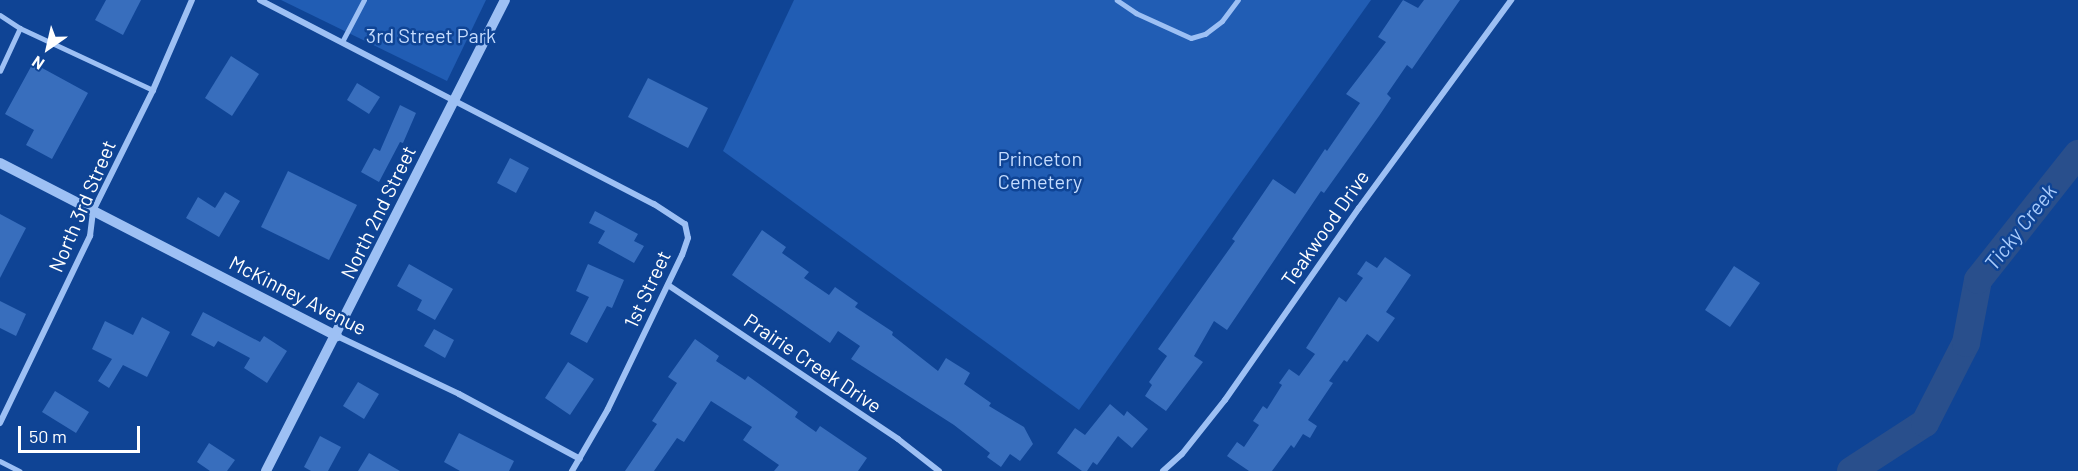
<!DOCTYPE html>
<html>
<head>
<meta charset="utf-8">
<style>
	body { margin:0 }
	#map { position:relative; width:2078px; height:471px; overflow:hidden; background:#0f4495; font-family:Barlow,sans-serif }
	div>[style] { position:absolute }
	.green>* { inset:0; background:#215db4 }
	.river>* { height:28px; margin:-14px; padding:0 14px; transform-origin:14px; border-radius:14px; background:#294f8c }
	.building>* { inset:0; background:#386ebd }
	.service>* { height:4.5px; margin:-2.25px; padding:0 2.25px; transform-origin:2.25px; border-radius:2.25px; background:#9dc0f4 }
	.minor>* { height:6px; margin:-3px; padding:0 3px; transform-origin:3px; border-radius:3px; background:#9dc0f4 }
	.tertiary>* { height:10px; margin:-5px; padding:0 5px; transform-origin:5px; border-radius:5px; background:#9dc0f4 }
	span { translate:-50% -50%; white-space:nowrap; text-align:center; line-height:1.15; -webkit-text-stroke:5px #0f4495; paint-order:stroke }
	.park-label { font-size:20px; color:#c5dcfe }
	.street-label { font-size:20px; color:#fff }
	.water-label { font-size:21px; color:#a9cbfb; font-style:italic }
	.north { position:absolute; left:18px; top:18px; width:60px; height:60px; -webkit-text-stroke:4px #0f4495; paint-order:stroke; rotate:214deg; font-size:16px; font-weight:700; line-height:24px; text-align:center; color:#fff }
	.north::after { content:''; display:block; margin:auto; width:21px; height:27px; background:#fff; clip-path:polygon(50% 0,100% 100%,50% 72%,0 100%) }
	.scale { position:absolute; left:18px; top:426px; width:122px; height:27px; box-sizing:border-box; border:3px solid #fff; border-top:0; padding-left:8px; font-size:18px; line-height:21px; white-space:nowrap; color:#fff; -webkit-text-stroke:4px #0f4495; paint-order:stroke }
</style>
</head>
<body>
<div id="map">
	<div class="green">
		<i style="clip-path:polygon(281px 0,486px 0,447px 81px)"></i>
		<i style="clip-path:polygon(794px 0,1371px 0,1079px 410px,723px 151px)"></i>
	</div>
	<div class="river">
		<i style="left:1851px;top:471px;width:88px;rotate:-33deg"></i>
		<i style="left:1925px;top:423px;width:90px;rotate:-62.9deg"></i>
		<i style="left:1966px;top:343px;width:64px;rotate:-79.2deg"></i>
		<i style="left:1978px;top:280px;width:161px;rotate:-51.6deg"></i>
	</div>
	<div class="building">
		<i style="clip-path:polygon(106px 0,141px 0,123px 35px,95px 20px)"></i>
		<i style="clip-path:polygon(1403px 0,1418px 8px,1424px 0,1460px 0,1412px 69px,1407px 65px,1387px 94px,1391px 98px,1379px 116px,1324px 193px,1321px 191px,1227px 330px,1214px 321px,1194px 356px,1203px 362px,1166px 411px,1145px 396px,1152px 385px,1149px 382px,1167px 356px,1158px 349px,1235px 241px,1232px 239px,1273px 179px,1295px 194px,1325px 149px,1327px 151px,1360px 103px,1346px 94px,1386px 42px,1378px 37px)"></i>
		<i style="clip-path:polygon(231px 56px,259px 74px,232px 116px,205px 98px)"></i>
		<i style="clip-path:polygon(33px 63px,88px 93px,52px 159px,26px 145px,34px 130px,5px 114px)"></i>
		<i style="clip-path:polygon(648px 78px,708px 108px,688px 148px,628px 117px)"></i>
		<i style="clip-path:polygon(357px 83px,380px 97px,369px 114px,347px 100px)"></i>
		<i style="clip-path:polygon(400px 105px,416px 113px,403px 143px,400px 142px,379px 182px,361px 172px,374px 148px,380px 151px)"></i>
		<i style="clip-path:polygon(510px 158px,529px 168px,516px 193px,497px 183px)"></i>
		<i style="clip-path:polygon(288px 171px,357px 205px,329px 260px,261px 227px)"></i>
		<i style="clip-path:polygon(225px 192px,240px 201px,219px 237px,186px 218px,198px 197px,215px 208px)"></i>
		<i style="clip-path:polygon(595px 211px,638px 234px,634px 241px,644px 246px,634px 263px,598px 243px,605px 231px,589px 223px)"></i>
		<i style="clip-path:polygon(0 214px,26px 228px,0 278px)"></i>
		<i style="clip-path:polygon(762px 230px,786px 247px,782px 253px,809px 272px,804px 278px,829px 295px,835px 287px,858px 303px,855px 307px,893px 332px,892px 335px,938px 371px,946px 358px,970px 373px,964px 384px,991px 403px,989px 406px,1024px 427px,1033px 444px,1020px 461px,1010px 454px,1001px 467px,987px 457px,990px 453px,954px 425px,851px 359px,860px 346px,838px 331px,830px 343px,732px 275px)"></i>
		<i style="clip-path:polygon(1385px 257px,1411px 275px,1386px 312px,1395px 318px,1378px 342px,1367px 334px,1347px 362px,1344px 360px,1329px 381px,1333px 383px,1308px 420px,1317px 426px,1310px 438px,1303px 434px,1294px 448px,1291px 445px,1272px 471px,1249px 471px,1227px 456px,1237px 442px,1244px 447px,1259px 425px,1253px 421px,1263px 406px,1267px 409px,1282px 385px,1279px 383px,1289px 369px,1299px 376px,1315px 354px,1306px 348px,1339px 297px,1346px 302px,1363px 278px,1357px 274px,1366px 261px,1377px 268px)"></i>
		<i style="clip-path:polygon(409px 264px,453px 289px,435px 320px,417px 310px,422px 300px,397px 286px)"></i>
		<i style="clip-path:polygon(588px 264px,624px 280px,612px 308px,607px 306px,587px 343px,570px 334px,589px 297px,576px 291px)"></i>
		<i style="clip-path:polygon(1734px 266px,1760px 283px,1730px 327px,1705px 310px)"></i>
		<i style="clip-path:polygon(0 301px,26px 314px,16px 336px,0 328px)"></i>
		<i style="clip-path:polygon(203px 312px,260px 342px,264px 336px,287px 351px,267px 383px,244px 368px,250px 358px,218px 341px,214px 347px,191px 335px)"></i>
		<i style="clip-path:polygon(142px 317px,170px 332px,147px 377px,123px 365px,109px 388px,98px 381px,112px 359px,92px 349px,105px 321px,133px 335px)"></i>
		<i style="clip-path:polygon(434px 329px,454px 340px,445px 358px,424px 346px)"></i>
		<i style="clip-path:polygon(695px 339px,719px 356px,716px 361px,745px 380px,748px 376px,798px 412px,795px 417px,816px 432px,820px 426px,867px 458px,858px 471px,774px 471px,779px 465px,743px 440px,752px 427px,711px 401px,684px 442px,677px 438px,654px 471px,625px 471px,657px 424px,652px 421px,677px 383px,668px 377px)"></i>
		<i style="clip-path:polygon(568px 362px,594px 379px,570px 415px,545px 398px)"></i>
		<i style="clip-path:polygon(358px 382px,379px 394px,364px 419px,343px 406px)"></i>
		<i style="clip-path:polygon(55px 391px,89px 412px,76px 433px,42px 412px)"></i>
		<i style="clip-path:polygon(1110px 404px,1124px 416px,1127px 411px,1148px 429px,1132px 448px,1118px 436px,1097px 465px,1093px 462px,1087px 471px,1082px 471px,1057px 453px,1075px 428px,1085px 435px)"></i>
		<i style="clip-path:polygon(459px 433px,514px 461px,509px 471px,460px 471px,444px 462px)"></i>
		<i style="clip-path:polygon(320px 436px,341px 447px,328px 471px,311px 471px,304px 467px)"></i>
		<i style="clip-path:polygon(209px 443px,235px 460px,227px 471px,210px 471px,197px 462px)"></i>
		<i style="clip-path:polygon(369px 453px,400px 471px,358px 471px)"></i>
	</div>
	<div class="service">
		<i style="left:1117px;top:0;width:23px;rotate:34deg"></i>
		<i style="left:1136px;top:13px;width:60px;rotate:24.4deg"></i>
		<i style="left:1191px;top:38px;width:15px;rotate:-16deg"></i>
		<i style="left:1205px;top:34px;width:21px;rotate:-37deg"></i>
		<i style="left:1222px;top:21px;width:26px;rotate:-53deg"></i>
		<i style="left:0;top:15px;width:24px;rotate:33deg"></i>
		<i style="left:342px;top:42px;width:47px;rotate:-62.4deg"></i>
		<i style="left:0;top:71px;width:47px;rotate:-65.1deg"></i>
		<i style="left:20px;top:28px;width:147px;rotate:25deg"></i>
		<i style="left:0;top:461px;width:22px;rotate:27deg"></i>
	</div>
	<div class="minor">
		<i style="left:260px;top:0;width:444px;rotate:27.4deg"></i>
		<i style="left:654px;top:204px;width:37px;rotate:33deg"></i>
		<i style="left:685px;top:224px;width:14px;rotate:78deg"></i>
		<i style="left:688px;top:238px;width:18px;rotate:109deg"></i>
		<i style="left:682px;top:255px;width:171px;rotate:115.7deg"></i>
		<i style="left:608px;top:409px;width:72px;rotate:120.1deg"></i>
		<i style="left:668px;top:285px;width:277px;rotate:33.8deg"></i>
		<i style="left:898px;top:439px;width:52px;rotate:38deg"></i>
		<i style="left:337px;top:336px;width:135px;rotate:25.4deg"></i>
		<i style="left:459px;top:394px;width:137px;rotate:28.2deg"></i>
		<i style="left:0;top:423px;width:208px;rotate:-64.3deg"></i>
		<i style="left:90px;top:236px;width:25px;rotate:-83deg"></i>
		<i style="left:93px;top:211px;width:135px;rotate:-63.6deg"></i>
		<i style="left:153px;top:90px;width:98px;rotate:-66.6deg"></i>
		<i style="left:1163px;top:471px;width:25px;rotate:-42deg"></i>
		<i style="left:1182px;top:454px;width:69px;rotate:-51.5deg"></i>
		<i style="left:1225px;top:400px;width:234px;rotate:-55.1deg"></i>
		<i style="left:1359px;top:208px;width:258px;rotate:-53.8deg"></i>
	</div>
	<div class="tertiary">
		<i style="left:0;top:163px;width:379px;rotate:27.2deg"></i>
		<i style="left:266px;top:471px;width:528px;rotate:-63.1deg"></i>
	</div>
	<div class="park-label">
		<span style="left:431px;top:35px">3rd Street Park</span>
		<span style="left:1040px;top:170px">Princeton<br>Cemetery</span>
	</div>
	<div class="street-label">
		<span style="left:82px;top:206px;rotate:-67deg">North 3rd Street</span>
		<span style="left:378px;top:212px;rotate:-64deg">North 2nd Street</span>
		<span style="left:1325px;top:228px;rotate:-55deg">Teakwood Drive</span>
		<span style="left:647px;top:289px;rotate:-65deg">1st Street</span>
		<span style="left:298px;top:295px;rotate:27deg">McKinney Avenue</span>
		<span style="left:813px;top:363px;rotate:34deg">Prairie Creek Drive</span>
	</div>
	<div class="water-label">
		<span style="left:2020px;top:227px;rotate:-52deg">Ticky Creek</span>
	</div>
	<div class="north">N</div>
	<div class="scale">50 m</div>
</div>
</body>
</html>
